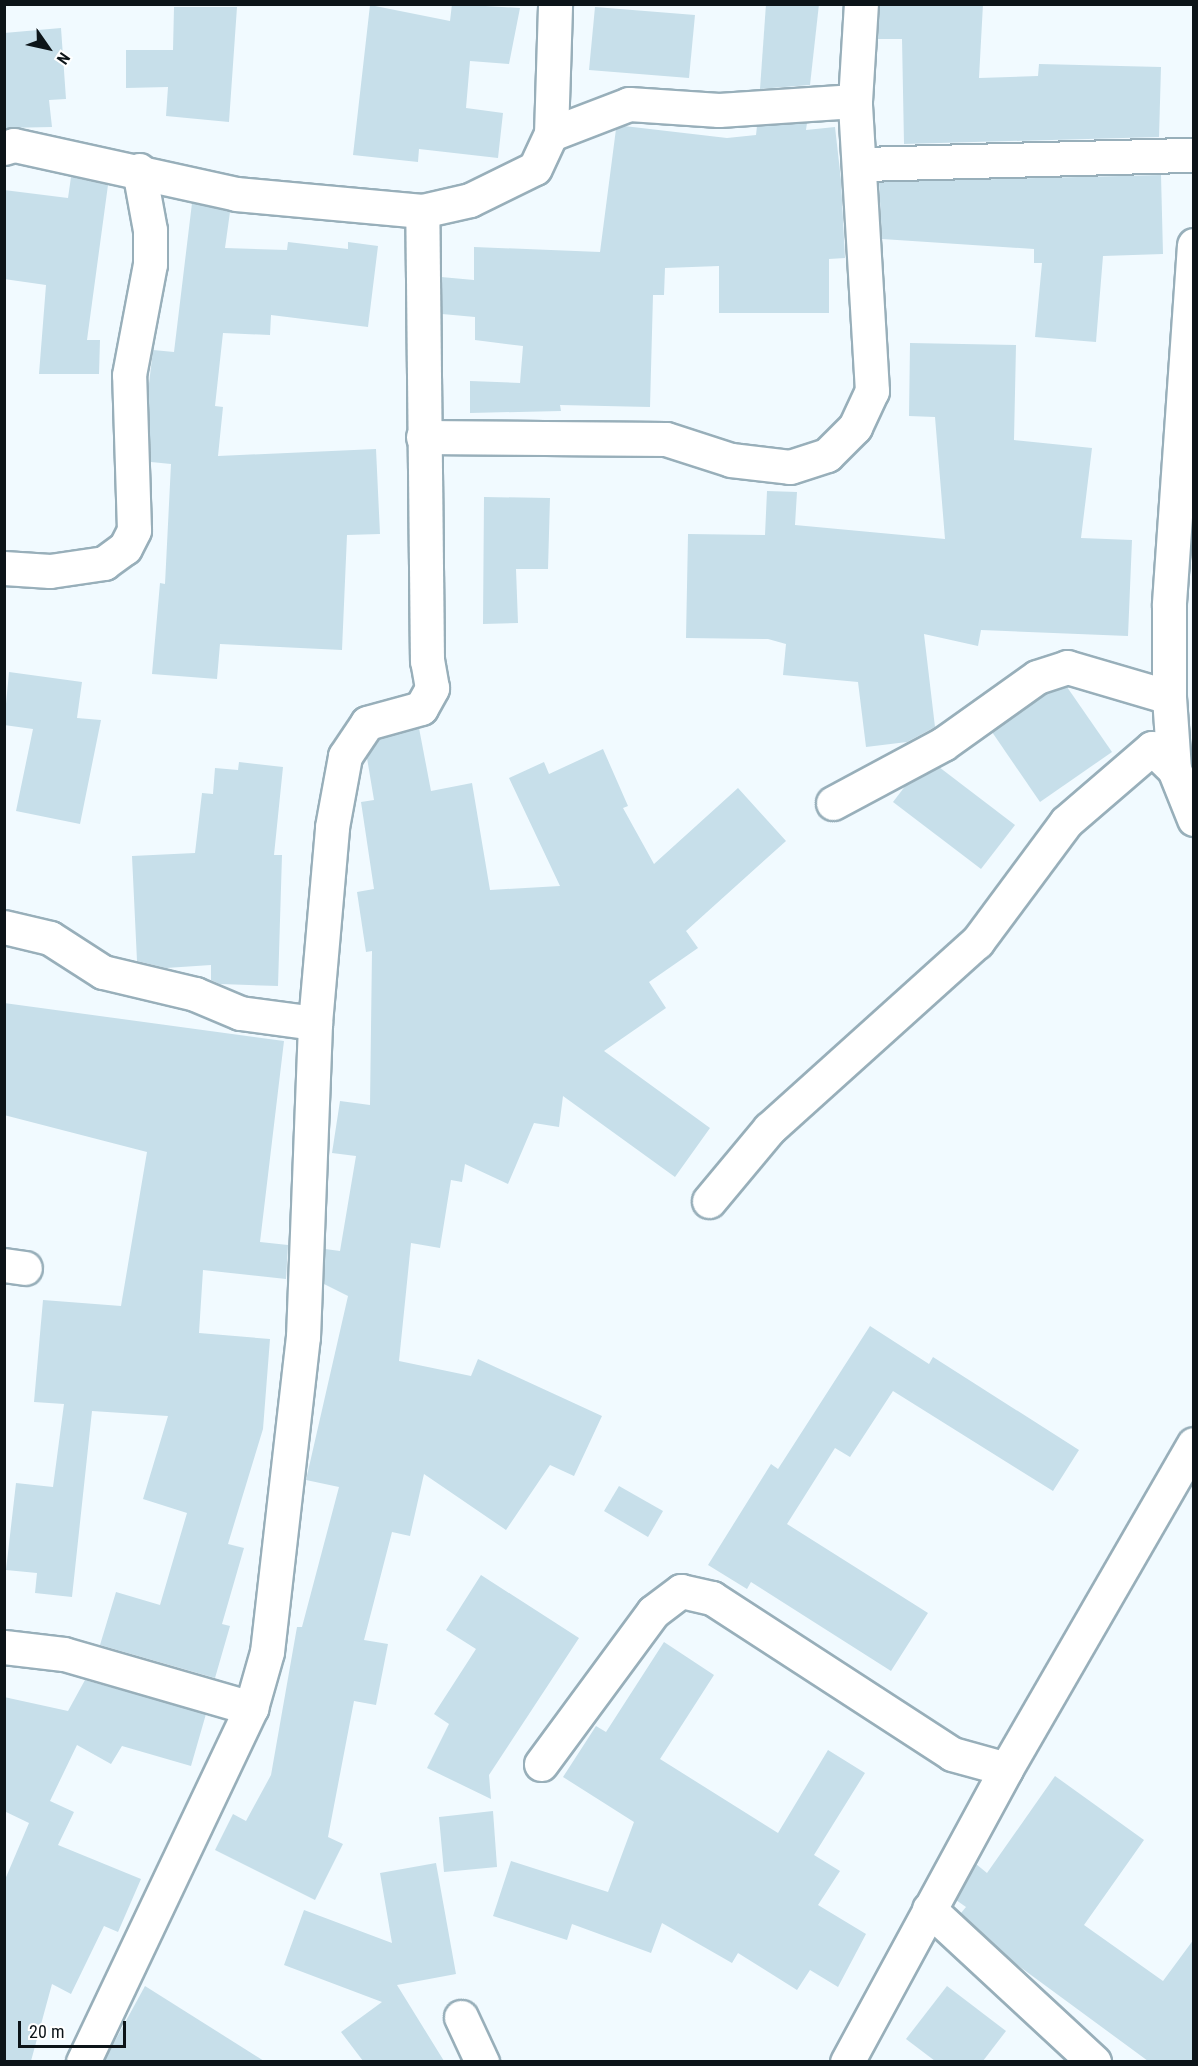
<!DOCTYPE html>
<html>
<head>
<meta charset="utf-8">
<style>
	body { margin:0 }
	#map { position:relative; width:1198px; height:2066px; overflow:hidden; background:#f1faff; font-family:"Roboto Condensed",sans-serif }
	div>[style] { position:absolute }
	.building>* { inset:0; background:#c7dfea }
	.roads { filter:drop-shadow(2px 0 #98afba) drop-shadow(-2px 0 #98afba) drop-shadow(0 2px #98afba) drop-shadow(0 -2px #98afba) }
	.minor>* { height:33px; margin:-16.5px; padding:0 16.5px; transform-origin:16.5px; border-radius:16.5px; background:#fff }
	span { translate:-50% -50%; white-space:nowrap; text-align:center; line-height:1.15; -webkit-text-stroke:6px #fff; paint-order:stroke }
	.frame { position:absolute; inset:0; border:6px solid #0c1418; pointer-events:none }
	.north { position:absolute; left:18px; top:18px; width:60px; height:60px; -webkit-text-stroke:4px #fff; paint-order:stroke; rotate:124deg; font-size:16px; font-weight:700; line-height:24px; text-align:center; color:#0c1418 }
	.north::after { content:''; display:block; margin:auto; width:21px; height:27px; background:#0c1418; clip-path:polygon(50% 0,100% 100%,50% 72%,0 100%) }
	.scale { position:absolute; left:18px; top:2021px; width:108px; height:27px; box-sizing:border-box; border:3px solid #0c1418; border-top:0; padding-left:8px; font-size:18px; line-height:21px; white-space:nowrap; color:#0c1418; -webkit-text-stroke:4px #fff; paint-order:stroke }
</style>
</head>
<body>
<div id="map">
	<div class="building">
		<i style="clip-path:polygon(452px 4px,520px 8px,509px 64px,470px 61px,466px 108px,503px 113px,498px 158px,419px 149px,418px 162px,353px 155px,370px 5px,450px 21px)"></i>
		<i style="clip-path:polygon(766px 4px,819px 4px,810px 85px,760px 89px)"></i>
		<i style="clip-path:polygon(880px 4px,983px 4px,979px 78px,1038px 76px,1039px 64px,1161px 67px,1159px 137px,904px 144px,902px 39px,878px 39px)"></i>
		<i style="clip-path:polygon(174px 7px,237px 7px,229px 122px,166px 116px,168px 87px,126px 88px,126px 50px,173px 50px)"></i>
		<i style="clip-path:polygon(595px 7px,695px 15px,689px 78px,589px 70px)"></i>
		<i style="clip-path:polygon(61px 28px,66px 99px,49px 100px,52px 127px,4px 128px,4px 33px)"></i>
		<i style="clip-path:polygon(807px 123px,806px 130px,835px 127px,841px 180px,845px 258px,829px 259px,829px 313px,719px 313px,719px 266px,665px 268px,664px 295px,653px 295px,650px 407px,560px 405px,561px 411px,470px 413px,470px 381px,520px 383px,523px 346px,475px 340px,475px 317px,442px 314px,441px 277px,474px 280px,474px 247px,600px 252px,616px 129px,624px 126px,727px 138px,756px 135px,757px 126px)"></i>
		<i style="clip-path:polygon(1161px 175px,1163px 254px,1103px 256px,1096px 342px,1035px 337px,1042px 263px,1034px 263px,1034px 249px,882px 239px,879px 182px)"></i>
		<i style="clip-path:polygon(71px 177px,108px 185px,87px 340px,100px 340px,99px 374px,39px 374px,46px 285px,4px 279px,4px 190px,68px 198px)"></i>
		<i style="clip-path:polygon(192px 203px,230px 212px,225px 248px,287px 250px,288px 242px,348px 249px,348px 242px,378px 246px,368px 327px,271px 315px,270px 335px,223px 333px,215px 406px,223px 407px,218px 456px,376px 449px,380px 534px,347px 535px,342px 650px,220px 644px,217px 679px,152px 674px,160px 583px,165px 584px,171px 464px,151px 462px,148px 392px,153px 350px,174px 352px)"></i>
		<i style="clip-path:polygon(910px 343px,1016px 345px,1014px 440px,1092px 448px,1081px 538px,1132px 540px,1128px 636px,981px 630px,978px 646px,924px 634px,935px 727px,907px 742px,866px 747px,858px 682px,783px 675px,786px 644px,768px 639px,686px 638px,688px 534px,765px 535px,767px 491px,797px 492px,795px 525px,945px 539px,935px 417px,909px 416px)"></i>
		<i style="clip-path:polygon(484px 497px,550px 498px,548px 569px,516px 569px,518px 623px,483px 624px)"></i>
		<i style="clip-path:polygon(9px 672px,82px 682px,77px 718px,101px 720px,80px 824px,16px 811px,33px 729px,4px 725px)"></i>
		<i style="clip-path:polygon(1067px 687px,1112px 752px,1040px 802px,992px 732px,1046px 694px)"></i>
		<i style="clip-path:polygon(419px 728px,431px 791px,472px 783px,490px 890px,560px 886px,509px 778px,544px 762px,549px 774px,603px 749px,628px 806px,623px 808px,654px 864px,738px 788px,786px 841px,686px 931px,698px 948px,649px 982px,666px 1008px,604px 1051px,710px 1128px,675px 1177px,563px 1096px,559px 1127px,534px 1123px,508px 1184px,465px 1164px,462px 1182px,451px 1180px,440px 1248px,411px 1243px,399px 1361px,471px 1376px,478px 1359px,602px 1416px,574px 1476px,550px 1465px,506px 1530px,424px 1474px,410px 1536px,392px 1532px,364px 1640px,388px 1644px,376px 1705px,354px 1701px,328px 1837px,343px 1844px,315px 1900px,215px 1850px,233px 1814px,246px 1821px,271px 1775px,297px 1627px,302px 1627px,339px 1487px,306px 1480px,348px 1296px,324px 1284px,325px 1249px,340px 1251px,356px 1156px,332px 1153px,340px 1101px,370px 1105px,372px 951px,366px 952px,357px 892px,374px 889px,361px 802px,374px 800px,367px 758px,379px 739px)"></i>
		<i style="clip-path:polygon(239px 762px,283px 767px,274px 855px,282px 855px,278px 986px,220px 984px,211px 980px,211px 965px,166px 968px,137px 961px,132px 856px,195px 853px,202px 793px,213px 794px,215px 768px,238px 770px)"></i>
		<i style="clip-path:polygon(939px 767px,1015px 825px,981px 869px,893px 802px,906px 785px)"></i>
		<i style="clip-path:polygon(4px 1003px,284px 1041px,260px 1242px,288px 1245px,286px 1279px,203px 1270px,199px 1333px,270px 1339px,263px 1429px,228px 1544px,244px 1548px,222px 1624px,230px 1626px,215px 1678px,100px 1645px,116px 1592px,160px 1605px,187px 1513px,143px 1499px,168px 1416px,92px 1411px,72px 1597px,35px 1593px,37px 1573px,6px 1570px,16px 1483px,53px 1487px,64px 1404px,34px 1402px,43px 1300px,121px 1306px,147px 1152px,4px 1115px)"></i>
		<i style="clip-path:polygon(870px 1326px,929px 1364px,933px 1357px,1079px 1450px,1053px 1491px,893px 1391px,850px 1457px,835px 1448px,787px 1524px,928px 1613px,891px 1671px,751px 1582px,747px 1589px,708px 1565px,771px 1464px,778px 1469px)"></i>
		<i style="clip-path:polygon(619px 1486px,663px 1511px,648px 1537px,604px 1511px)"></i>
		<i style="clip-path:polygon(481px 1575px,579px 1638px,489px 1775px,491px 1799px,427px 1768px,449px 1724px,434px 1714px,476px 1649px,446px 1630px)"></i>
		<i style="clip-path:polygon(664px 1642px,714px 1675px,660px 1759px,778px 1833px,828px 1750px,865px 1773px,814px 1855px,840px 1871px,818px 1905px,866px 1934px,838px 1987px,810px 1970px,797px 1990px,738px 1953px,732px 1963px,662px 1923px,651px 1953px,572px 1924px,567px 1940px,493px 1916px,511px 1861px,608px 1892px,634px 1822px,563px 1777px,596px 1726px,606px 1732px)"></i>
		<i style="clip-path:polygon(85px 1680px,206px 1714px,191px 1766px,122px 1746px,111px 1764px,77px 1745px,50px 1801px,74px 1812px,58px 1845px,141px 1879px,118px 1932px,104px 1926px,71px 1994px,52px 1984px,31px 2061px,4px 2061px,4px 1882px,29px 1823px,4px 1811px,4px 1697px,68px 1711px)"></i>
		<i style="clip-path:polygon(1055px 1776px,1144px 1840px,1084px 1925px,1163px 1981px,1194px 1939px,1194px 2061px,1148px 2061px,1016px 1964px,961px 1913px,966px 1907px,956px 1900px,976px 1864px,987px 1873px)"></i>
		<i style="clip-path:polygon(493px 1811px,497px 1867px,444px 1872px,439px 1817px)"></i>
		<i style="clip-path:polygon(436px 1863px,456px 1974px,397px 1985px,444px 2061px,363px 2061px,341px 2032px,382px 2002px,284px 1965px,304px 1910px,392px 1943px,380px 1873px)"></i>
		<i style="clip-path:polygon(145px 1986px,264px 2061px,104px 2061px)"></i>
		<i style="clip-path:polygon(947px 1986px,1006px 2031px,983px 2061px,935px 2061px,906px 2039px)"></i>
	</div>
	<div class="roads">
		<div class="minor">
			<i style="left:551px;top:134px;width:130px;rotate:-88.2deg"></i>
			<i style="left:4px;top:148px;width:10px;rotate:-17deg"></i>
			<i style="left:14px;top:145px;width:227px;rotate:12.4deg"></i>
			<i style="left:236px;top:194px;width:187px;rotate:5.2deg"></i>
			<i style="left:422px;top:211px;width:49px;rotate:-12.9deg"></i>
			<i style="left:470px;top:200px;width:72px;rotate:-26.2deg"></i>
			<i style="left:535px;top:168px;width:38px;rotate:-65deg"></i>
			<i style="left:551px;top:134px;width:84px;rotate:-21deg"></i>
			<i style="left:629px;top:104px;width:90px;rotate:3.8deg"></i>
			<i style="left:719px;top:110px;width:136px;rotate:-3.8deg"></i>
			<i style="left:863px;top:164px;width:331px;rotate:-1.6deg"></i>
			<i style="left:1194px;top:245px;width:361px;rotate:94deg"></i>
			<i style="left:1169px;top:605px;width:92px;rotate:90deg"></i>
			<i style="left:1169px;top:697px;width:72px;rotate:86deg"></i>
			<i style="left:1174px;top:769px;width:54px;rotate:68.2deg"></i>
			<i style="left:423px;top:437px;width:243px;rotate:0.5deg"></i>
			<i style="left:666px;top:439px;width:68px;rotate:17.9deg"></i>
			<i style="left:731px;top:460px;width:59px;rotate:6.8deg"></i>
			<i style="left:790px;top:467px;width:39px;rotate:-18deg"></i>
			<i style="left:827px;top:455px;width:40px;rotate:-45deg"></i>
			<i style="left:855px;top:427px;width:40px;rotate:-65deg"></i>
			<i style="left:872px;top:391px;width:290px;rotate:-93.4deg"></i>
			<i style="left:855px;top:101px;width:97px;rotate:-86.5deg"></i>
			<i style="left:4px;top:568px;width:46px;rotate:3.7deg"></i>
			<i style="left:50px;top:571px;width:55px;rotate:-8.4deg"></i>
			<i style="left:104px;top:563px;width:26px;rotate:-36deg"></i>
			<i style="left:125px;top:548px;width:20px;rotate:-63deg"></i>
			<i style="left:134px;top:530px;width:155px;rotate:-91.8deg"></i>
			<i style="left:129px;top:375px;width:113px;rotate:-79.3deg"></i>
			<i style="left:150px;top:264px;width:34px;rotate:-90deg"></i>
			<i style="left:150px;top:230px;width:61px;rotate:-100.4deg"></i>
			<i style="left:833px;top:803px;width:125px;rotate:-28.2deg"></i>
			<i style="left:943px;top:744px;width:115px;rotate:-35.5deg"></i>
			<i style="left:1037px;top:677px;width:32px;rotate:-18deg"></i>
			<i style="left:1067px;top:667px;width:106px;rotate:16.4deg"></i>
			<i style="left:4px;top:927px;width:47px;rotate:13.4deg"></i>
			<i style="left:50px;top:938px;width:63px;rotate:32.7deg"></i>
			<i style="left:103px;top:972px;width:95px;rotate:13.4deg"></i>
			<i style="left:195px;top:994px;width:49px;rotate:22.9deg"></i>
			<i style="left:240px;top:1013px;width:76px;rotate:7.6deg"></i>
			<i style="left:709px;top:1201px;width:94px;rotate:-50.2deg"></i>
			<i style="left:769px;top:1129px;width:280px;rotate:-42deg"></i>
			<i style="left:977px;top:942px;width:149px;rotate:-53.4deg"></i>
			<i style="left:1066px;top:822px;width:113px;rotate:-40.7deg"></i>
			<i style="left:1152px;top:748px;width:30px;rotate:44deg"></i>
			<i style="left:4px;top:1265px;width:21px;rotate:8deg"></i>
			<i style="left:4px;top:1647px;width:60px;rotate:6.7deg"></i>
			<i style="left:64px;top:1654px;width:195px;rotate:16.1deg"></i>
			<i style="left:541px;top:1764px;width:189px;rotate:-53.6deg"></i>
			<i style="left:653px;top:1612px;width:35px;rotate:-37deg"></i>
			<i style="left:681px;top:1591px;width:32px;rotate:13deg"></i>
			<i style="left:712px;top:1598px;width:286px;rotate:33deg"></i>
			<i style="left:952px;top:1754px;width:56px;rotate:15.5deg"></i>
			<i style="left:929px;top:1909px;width:225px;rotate:42.8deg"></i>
			<i style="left:461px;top:2017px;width:50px;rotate:65deg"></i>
			<i style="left:83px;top:2062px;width:392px;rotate:-64.6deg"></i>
			<i style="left:251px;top:1708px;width:58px;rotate:-74.1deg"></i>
			<i style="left:267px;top:1652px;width:317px;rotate:-83.5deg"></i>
			<i style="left:303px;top:1337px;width:314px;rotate:-87.8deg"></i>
			<i style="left:315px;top:1023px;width:197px;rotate:-85deg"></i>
			<i style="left:332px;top:827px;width:72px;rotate:-79.6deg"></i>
			<i style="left:345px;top:756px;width:40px;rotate:-56deg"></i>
			<i style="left:367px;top:723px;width:56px;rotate:-15.5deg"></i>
			<i style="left:421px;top:708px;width:23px;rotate:-61deg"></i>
			<i style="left:432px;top:688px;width:27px;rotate:-100deg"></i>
			<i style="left:427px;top:661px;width:450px;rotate:-90.6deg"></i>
			<i style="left:847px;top:2062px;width:333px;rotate:-61.5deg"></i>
			<i style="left:1006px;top:1769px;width:375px;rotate:-60deg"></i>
		</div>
	</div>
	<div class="frame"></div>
	<div class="north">N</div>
	<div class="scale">20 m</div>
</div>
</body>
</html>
